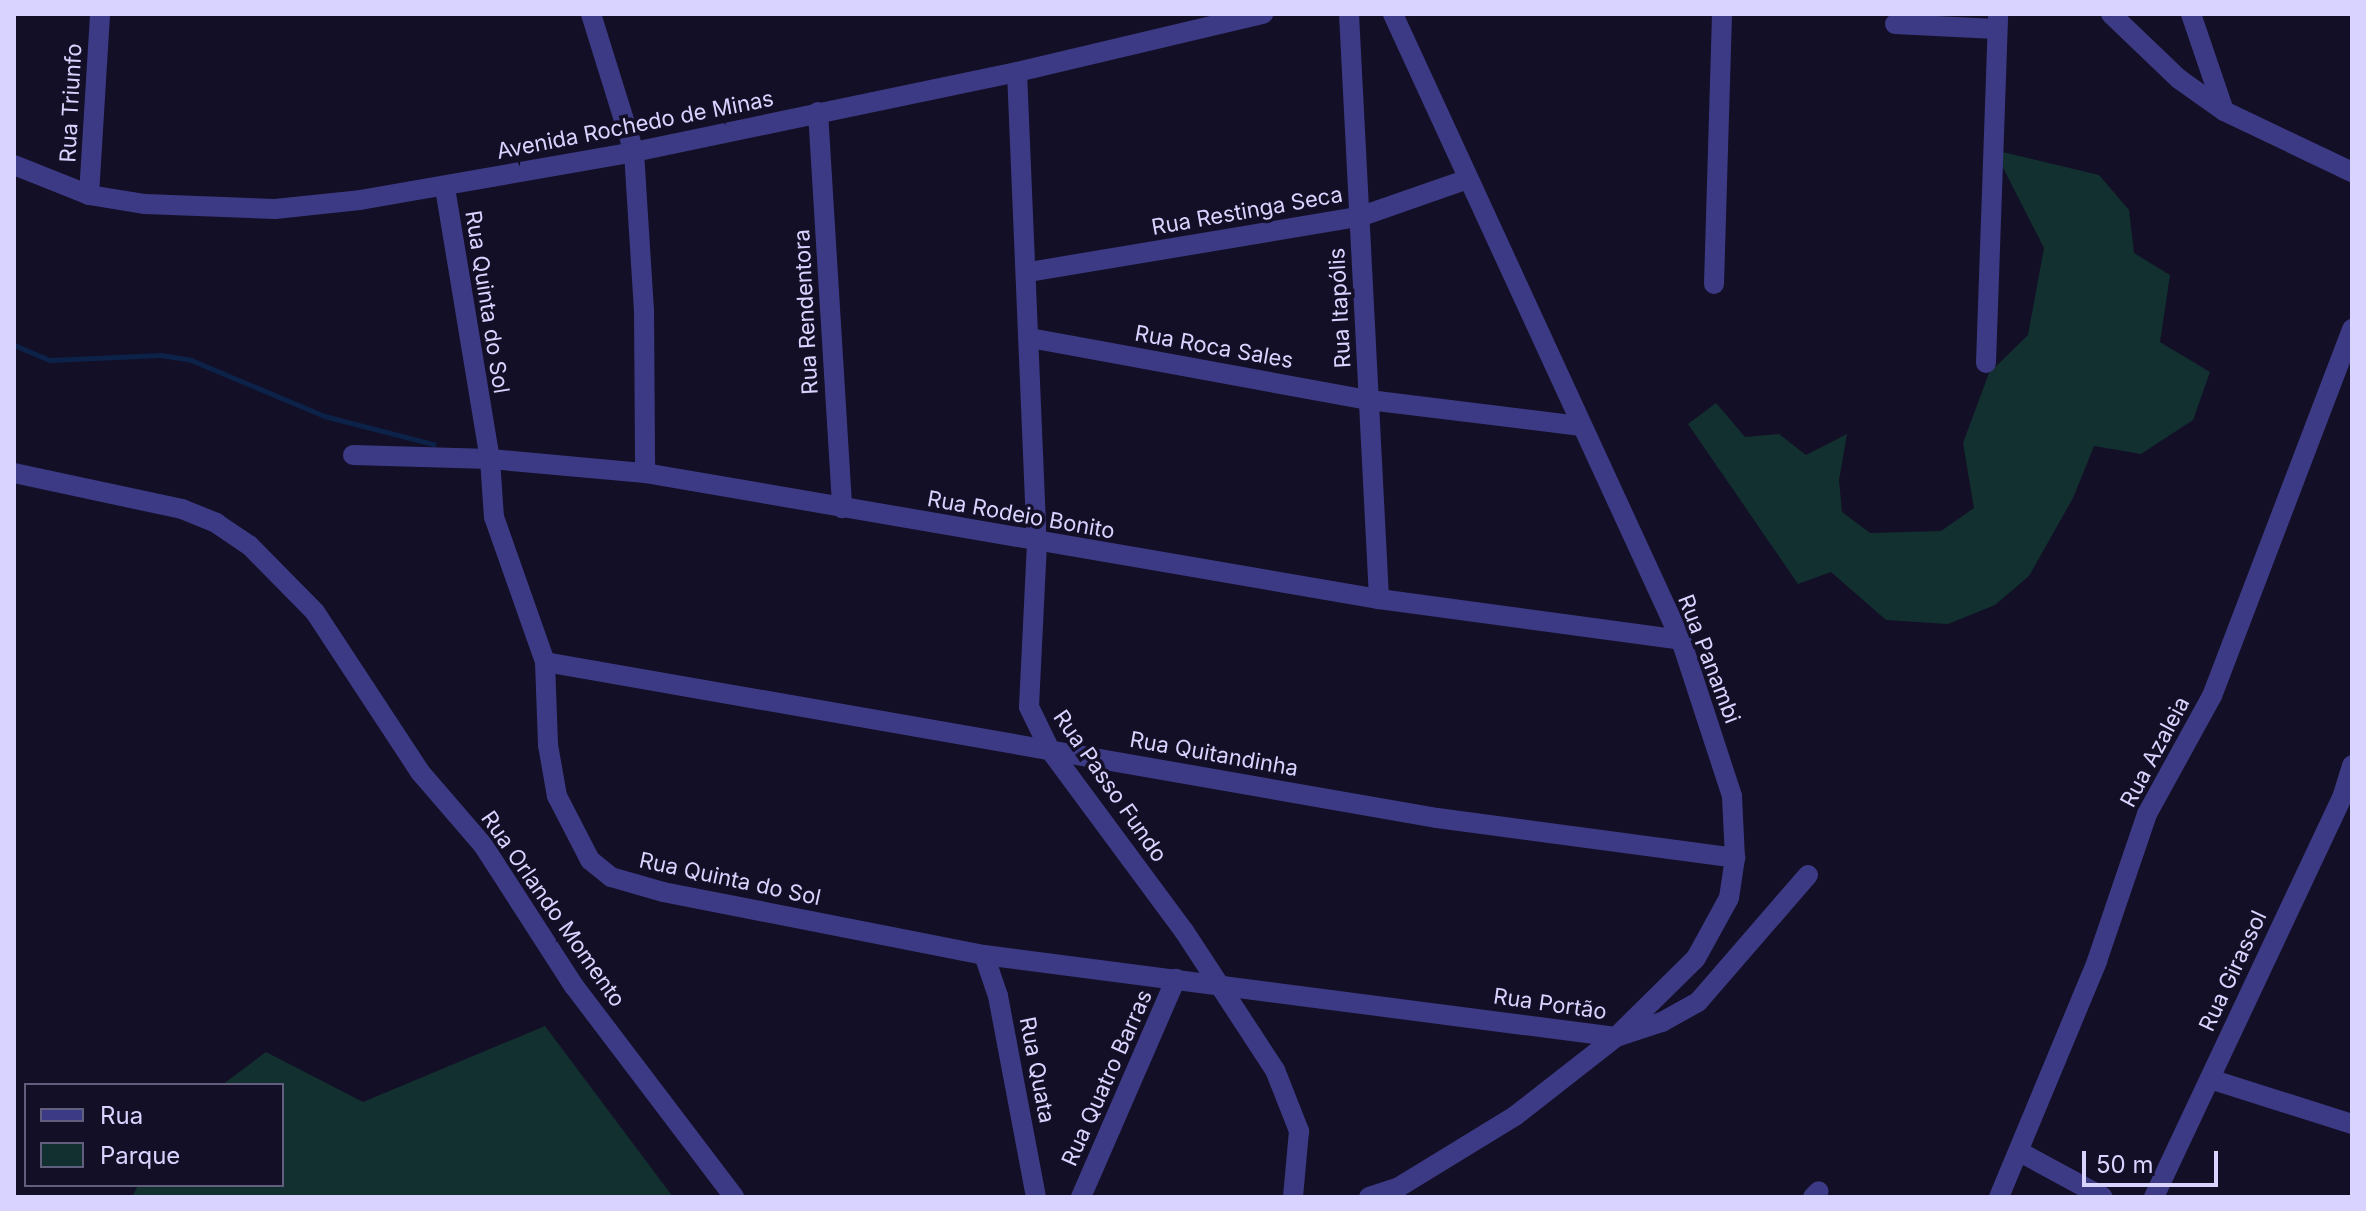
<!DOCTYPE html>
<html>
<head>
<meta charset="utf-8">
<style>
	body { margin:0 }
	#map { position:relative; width:2366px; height:1211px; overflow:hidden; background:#130f26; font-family:Inter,sans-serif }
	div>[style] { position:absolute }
	.green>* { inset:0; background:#12302f }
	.stream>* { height:5px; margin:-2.5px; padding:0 2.5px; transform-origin:2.5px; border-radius:2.5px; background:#0c2248 }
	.minor>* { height:20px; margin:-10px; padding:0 10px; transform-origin:10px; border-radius:10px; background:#3d3a85 }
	span { translate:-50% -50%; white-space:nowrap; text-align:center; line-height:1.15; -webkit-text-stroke:7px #130f26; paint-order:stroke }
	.street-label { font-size:22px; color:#d9d4ff }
	.frame { position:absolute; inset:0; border:16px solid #d9d4ff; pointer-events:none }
	.legend { position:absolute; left:24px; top:1083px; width:260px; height:104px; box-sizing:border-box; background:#130f26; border:2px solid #625e7d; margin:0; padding:10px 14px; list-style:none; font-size:24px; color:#d9d4ff }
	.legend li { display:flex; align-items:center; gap:16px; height:40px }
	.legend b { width:40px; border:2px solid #625e7d }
	.scale { position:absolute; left:2082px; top:1151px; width:136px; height:36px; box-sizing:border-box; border:4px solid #d9d4ff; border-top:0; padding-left:10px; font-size:24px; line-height:28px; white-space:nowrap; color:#d9d4ff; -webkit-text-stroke:6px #130f26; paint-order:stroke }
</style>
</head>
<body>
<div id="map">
	<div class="green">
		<i style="clip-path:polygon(1994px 150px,2099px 175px,2129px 210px,2134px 253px,2170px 275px,2160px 342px,2210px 372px,2193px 420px,2141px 454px,2094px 446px,2073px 498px,2029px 576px,1995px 605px,1948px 624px,1886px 620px,1831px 572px,1798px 584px,1688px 424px,1716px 403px,1745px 437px,1779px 434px,1806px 455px,1847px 434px,1839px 480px,1842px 512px,1870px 533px,1941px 531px,1974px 508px,1963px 443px,1989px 373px,2028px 335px,2044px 248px)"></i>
		<i style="clip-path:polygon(545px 1026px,673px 1197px,132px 1197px,138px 1185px,282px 1185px,282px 1085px,222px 1085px,266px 1052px,363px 1102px)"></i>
	</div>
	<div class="stream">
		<i style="left:14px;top:345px;width:39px;rotate:23deg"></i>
		<i style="left:50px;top:360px;width:111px;rotate:-2.6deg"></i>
		<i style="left:161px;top:355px;width:30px;rotate:9deg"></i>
		<i style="left:191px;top:360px;width:144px;rotate:22.8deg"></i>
		<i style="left:324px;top:416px;width:113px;rotate:14.4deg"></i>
	</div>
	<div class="minor">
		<i style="left:591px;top:14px;width:145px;rotate:72.7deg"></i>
		<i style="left:634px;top:152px;width:158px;rotate:86.4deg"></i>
		<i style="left:644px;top:310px;width:163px;rotate:89.6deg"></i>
		<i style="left:1349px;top:14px;width:586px;rotate:87.06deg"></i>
		<i style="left:2111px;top:14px;width:94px;rotate:43.7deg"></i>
		<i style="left:2179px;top:79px;width:55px;rotate:35.4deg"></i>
		<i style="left:2224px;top:111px;width:142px;rotate:25.5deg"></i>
		<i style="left:2191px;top:14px;width:102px;rotate:71.2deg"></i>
		<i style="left:1895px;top:24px;width:101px;rotate:2.8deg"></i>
		<i style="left:1017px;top:72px;width:471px;rotate:87.6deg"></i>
		<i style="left:1037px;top:543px;width:164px;rotate:92.8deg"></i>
		<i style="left:1029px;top:707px;width:48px;rotate:64deg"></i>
		<i style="left:1050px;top:750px;width:225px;rotate:53.5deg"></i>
		<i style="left:1184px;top:931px;width:166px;rotate:56.8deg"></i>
		<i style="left:1275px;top:1070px;width:66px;rotate:68.5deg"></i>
		<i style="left:1299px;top:1131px;width:66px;rotate:95.2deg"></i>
		<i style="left:818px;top:112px;width:397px;rotate:86.5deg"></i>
		<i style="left:14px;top:165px;width:81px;rotate:21.8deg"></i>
		<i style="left:89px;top:195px;width:57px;rotate:9.1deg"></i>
		<i style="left:145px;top:204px;width:130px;rotate:2.2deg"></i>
		<i style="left:275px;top:209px;width:85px;rotate:-6deg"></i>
		<i style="left:360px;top:200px;width:278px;rotate:-9.9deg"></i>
		<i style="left:634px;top:152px;width:391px;rotate:-11.8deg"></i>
		<i style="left:1017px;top:72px;width:253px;rotate:-13.3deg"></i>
		<i style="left:445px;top:188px;width:275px;rotate:80.6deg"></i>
		<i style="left:490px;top:459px;width:58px;rotate:86.1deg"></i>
		<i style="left:494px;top:517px;width:154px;rotate:70.6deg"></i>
		<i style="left:545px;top:662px;width:83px;rotate:87.9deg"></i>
		<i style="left:548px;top:745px;width:52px;rotate:80deg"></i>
		<i style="left:557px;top:796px;width:72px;rotate:62.7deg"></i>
		<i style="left:590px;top:860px;width:27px;rotate:39deg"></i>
		<i style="left:611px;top:877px;width:54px;rotate:16.1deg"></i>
		<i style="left:663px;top:892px;width:327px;rotate:11.1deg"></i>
		<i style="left:984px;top:955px;width:637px;rotate:7.39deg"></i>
		<i style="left:1616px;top:1037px;width:48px;rotate:-18.1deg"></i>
		<i style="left:1662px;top:1022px;width:41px;rotate:-29.1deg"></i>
		<i style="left:1698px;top:1002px;width:168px;rotate:-49.1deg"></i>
		<i style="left:89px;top:195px;width:181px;rotate:-86.5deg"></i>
		<i style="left:1029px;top:272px;width:335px;rotate:-9.5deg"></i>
		<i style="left:1359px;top:217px;width:115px;rotate:-19.2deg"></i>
		<i style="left:1714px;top:284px;width:270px;rotate:-88.3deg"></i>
		<i style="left:1030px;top:338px;width:345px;rotate:10.4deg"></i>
		<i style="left:1369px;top:400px;width:214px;rotate:7deg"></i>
		<i style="left:1986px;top:363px;width:349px;rotate:-88deg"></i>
		<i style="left:353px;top:455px;width:137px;rotate:1.7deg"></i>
		<i style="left:490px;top:459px;width:156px;rotate:5.2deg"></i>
		<i style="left:645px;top:473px;width:745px;rotate:9.74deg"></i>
		<i style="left:1379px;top:599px;width:305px;rotate:7.7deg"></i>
		<i style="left:14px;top:473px;width:172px;rotate:12.1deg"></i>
		<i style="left:182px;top:509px;width:37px;rotate:22deg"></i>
		<i style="left:216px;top:523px;width:40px;rotate:34deg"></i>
		<i style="left:249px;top:545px;width:94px;rotate:45.4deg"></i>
		<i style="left:315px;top:612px;width:191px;rotate:56.7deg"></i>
		<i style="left:420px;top:772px;width:96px;rotate:49.2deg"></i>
		<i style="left:483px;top:845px;width:168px;rotate:57.2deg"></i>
		<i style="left:574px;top:986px;width:265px;rotate:52.8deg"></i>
		<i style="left:545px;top:662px;width:906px;rotate:9.92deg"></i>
		<i style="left:1437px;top:818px;width:301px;rotate:7.6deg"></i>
		<i style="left:984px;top:955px;width:43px;rotate:71.1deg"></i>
		<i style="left:998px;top:996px;width:205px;rotate:79.3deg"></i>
		<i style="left:2210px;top:1079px;width:149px;rotate:17.6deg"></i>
		<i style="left:2020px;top:1152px;width:94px;rotate:28.5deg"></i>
		<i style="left:1081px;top:1197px;width:238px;rotate:-66.5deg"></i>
		<i style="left:1369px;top:1197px;width:32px;rotate:-18deg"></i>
		<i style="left:1399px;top:1187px;width:136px;rotate:-31.5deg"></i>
		<i style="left:1515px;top:1116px;width:128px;rotate:-38deg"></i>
		<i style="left:1616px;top:1037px;width:112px;rotate:-44.6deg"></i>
		<i style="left:1696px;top:958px;width:68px;rotate:-61.2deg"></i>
		<i style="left:1729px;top:898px;width:40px;rotate:-81.5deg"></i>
		<i style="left:1735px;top:858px;width:62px;rotate:-92.8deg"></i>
		<i style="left:1732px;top:796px;width:164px;rotate:-108.1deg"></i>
		<i style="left:1681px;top:640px;width:689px;rotate:-114.71deg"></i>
		<i style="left:1813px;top:1197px;width:8px;rotate:-45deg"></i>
		<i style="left:1999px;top:1197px;width:256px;rotate:-67.4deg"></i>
		<i style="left:2097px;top:961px;width:155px;rotate:-71.2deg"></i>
		<i style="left:2147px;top:814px;width:135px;rotate:-61.2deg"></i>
		<i style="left:2212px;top:696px;width:393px;rotate:-69.1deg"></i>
		<i style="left:2154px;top:1197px;width:444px;rotate:-64.8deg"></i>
		<i style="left:2343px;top:795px;width:31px;rotate:-73deg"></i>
	</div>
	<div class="street-label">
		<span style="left:71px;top:103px;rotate:-87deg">Rua Triunfo</span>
		<span style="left:635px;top:125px;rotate:-11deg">Avenida Rochedo de Minas</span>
		<span style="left:1247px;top:211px;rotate:-10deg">Rua Restinga Seca</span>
		<span style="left:487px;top:302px;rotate:81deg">Rua Quinta do Sol</span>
		<span style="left:1340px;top:308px;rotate:-93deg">Rua Itapólis</span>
		<span style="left:806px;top:312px;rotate:-93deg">Rua Rendentora</span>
		<span style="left:1214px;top:347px;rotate:10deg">Rua Roca Sales</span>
		<span style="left:1021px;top:515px;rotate:10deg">Rua Rodeio Bonito</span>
		<span style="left:1709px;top:659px;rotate:69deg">Rua Panambi</span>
		<span style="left:2155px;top:752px;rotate:-62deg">Rua Azaleia</span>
		<span style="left:1214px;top:754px;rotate:10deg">Rua Quitandinha</span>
		<span style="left:1110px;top:786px;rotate:55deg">Rua Passo Fundo</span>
		<span style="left:730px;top:879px;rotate:12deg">Rua Quinta do Sol</span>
		<span style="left:553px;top:909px;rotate:55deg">Rua Orlando Momento</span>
		<span style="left:2233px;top:971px;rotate:-65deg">Rua Girassol</span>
		<span style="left:1550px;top:1004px;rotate:8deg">Rua Portão</span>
		<span style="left:1037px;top:1070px;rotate:79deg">Rua Quata</span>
		<span style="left:1107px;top:1078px;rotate:-66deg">Rua Quatro Barras</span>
	</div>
	<div class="frame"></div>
	<ul class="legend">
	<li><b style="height:10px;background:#3d3a85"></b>Rua</li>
	<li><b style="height:22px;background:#12302f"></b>Parque</li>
	</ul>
	<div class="scale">50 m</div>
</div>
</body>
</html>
